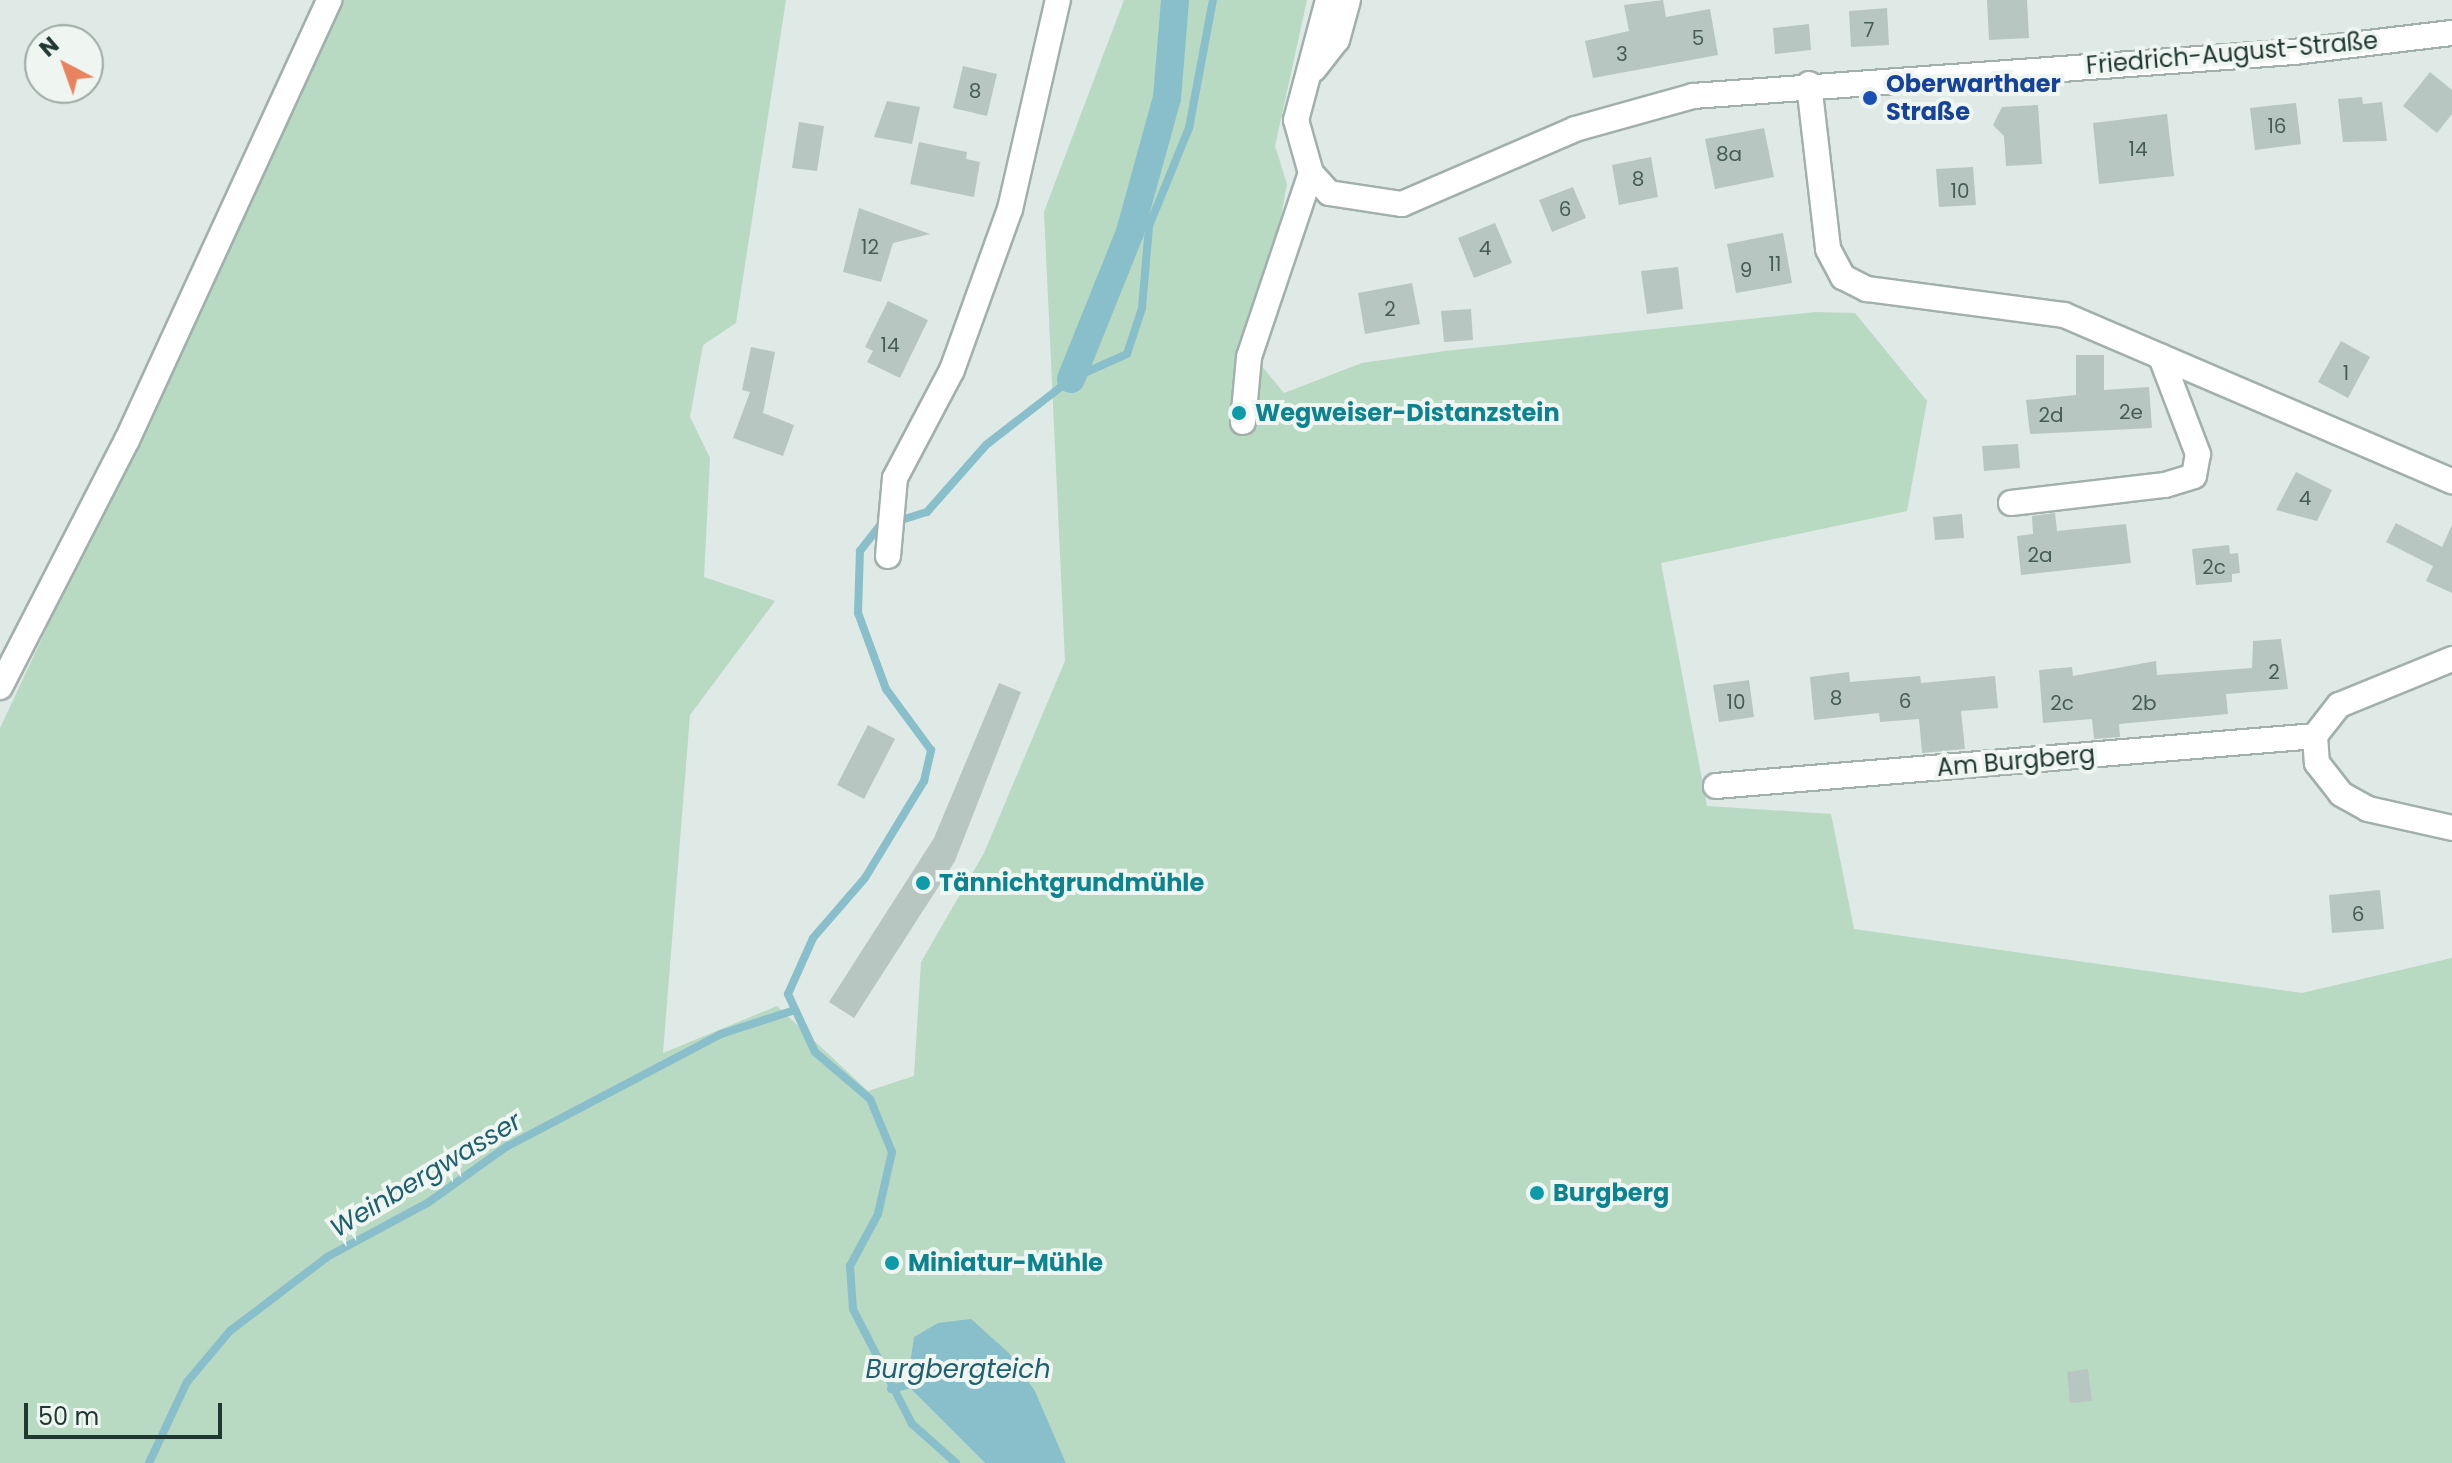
<!DOCTYPE html>
<html>
<head>
<meta charset="utf-8">
<style>
	body { margin:0 }
	#map { position:relative; width:2452px; height:1463px; overflow:hidden; background:#dfe9e5; font-family:Poppins,sans-serif }
	div>[style] { position:absolute }
	.green>* { inset:0; background:#b8d9c2 }
	.water>* { inset:0; background:#89bfcb }
	.stream>* { height:8px; margin:-4px; padding:0 4px; transform-origin:4px; border-radius:4px; background:#89bfcb }
	.canal>* { height:28px; margin:-14px; padding:0 14px; transform-origin:14px; border-radius:14px; background:#89bfcb }
	.building>* { inset:0; background:#b7c6c1 }
	.roads { filter:drop-shadow(2px 0 #a2b0ac) drop-shadow(-2px 0 #a2b0ac) drop-shadow(0 2px #a2b0ac) drop-shadow(0 -2px #a2b0ac) }
	.minor>* { height:24px; margin:-12px; padding:0 12px; transform-origin:12px; border-radius:12px; background:#fff }
	.tertiary>* { height:24px; margin:-12px; padding:0 12px; transform-origin:12px; border-radius:12px; background:#fff }
	.dots>* { width:22px; height:22px; translate:-50% -50%; box-sizing:border-box; border:4px solid #eff6f2; border-radius:50% }
	span { translate:-50% -50%; white-space:nowrap; text-align:center; line-height:1.15; -webkit-text-stroke:8px #eff6f2; paint-order:stroke }
	.number-label { font-size:20px; color:#465c56 }
	.number-label span { -webkit-text-stroke-width:0 }
	.street-label { font-size:24px; color:#213832 }
	.transit-label { font-size:24px; color:#164399; font-weight:700 }
	.left { translate:0 -50%; text-align:left }
	.culture-label { font-size:24px; color:#0d838f; font-weight:700 }
	.water-label { font-size:26px; color:#1f606f; font-style:italic }
	.north { position:absolute; left:24px; top:24px; width:80px; height:80px; box-sizing:border-box; background:#eff6f2; border:2px solid #9daaa5; border-radius:50%; rotate:319deg; font-size:22px; font-weight:700; line-height:32px; text-align:center; color:#213832 }
	.north::after { content:''; display:block; margin:auto; width:28px; height:36px; background:#e9835d; clip-path:polygon(50% 0,100% 100%,50% 72%,0 100%) }
	.scale { position:absolute; left:24px; top:1403px; width:198px; height:36px; box-sizing:border-box; border:4px solid #213832; border-top:0; padding-left:10px; font-size:24px; line-height:28px; white-space:nowrap; color:#213832; -webkit-text-stroke:6px #eff6f2; paint-order:stroke }
</style>
</head>
<body>
<div id="map">
	<div class="green">
		<i style="clip-path:polygon(342px 0,786px 0,736px 323px,703px 345px,690px 417px,710px 458px,704px 577px,775px 601px,690px 715px,663px 1053px,777px 1006px,868px 1091px,914px 1076px,921px 962px,984px 853px,1065px 661px,1044px 212px,1124px 0,1307px 0,1275px 146px,1287px 184px,1255px 358px,1284px 393px,1362px 363px,1445px 351px,1815px 312px,1855px 313px,1927px 401px,1907px 511px,1661px 563px,1707px 806px,1831px 814px,1854px 929px,2302px 993px,2452px 958px,2452px 1463px,1066px 1463px,1035px 1391px,1009px 1353px,907px 1385px,985px 1463px,0 1463px,0 728px)"></i>
	</div>
	<div class="water">
		<i style="clip-path:polygon(971px 1319px,1009px 1353px,1035px 1391px,1066px 1463px,985px 1463px,907px 1385px,914px 1337px,938px 1323px)"></i>
	</div>
	<div class="stream">
		<i style="left:891px;top:1389px;width:16px;rotate:-14deg"></i>
		<i style="left:149px;top:1463px;width:89px;rotate:-64.9deg"></i>
		<i style="left:187px;top:1382px;width:67px;rotate:-49.9deg"></i>
		<i style="left:230px;top:1331px;width:122px;rotate:-37.3deg"></i>
		<i style="left:327px;top:1257px;width:116px;rotate:-28.3deg"></i>
		<i style="left:429px;top:1202px;width:95px;rotate:-35.5deg"></i>
		<i style="left:506px;top:1147px;width:243px;rotate:-27.7deg"></i>
		<i style="left:721px;top:1034px;width:78px;rotate:-18deg"></i>
		<i style="left:956px;top:1463px;width:59px;rotate:-138.4deg"></i>
		<i style="left:912px;top:1424px;width:129px;rotate:-117.2deg"></i>
		<i style="left:853px;top:1309px;width:43px;rotate:-94deg"></i>
		<i style="left:850px;top:1266px;width:59px;rotate:-61.7deg"></i>
		<i style="left:878px;top:1214px;width:64px;rotate:-77.3deg"></i>
		<i style="left:892px;top:1152px;width:57px;rotate:-112.5deg"></i>
		<i style="left:870px;top:1099px;width:72px;rotate:-139.5deg"></i>
		<i style="left:815px;top:1052px;width:64px;rotate:-115deg"></i>
		<i style="left:788px;top:994px;width:61px;rotate:-65.9deg"></i>
		<i style="left:813px;top:938px;width:79px;rotate:-49.1deg"></i>
		<i style="left:865px;top:878px;width:114px;rotate:-58.7deg"></i>
		<i style="left:924px;top:781px;width:32px;rotate:-77deg"></i>
		<i style="left:931px;top:750px;width:76px;rotate:-126.4deg"></i>
		<i style="left:886px;top:689px;width:81px;rotate:-110.2deg"></i>
		<i style="left:858px;top:613px;width:62px;rotate:-88.2deg"></i>
		<i style="left:860px;top:551px;width:31px;rotate:-52deg"></i>
		<i style="left:879px;top:527px;width:50px;rotate:-17.4deg"></i>
		<i style="left:927px;top:512px;width:89px;rotate:-48.6deg"></i>
		<i style="left:986px;top:445px;width:108px;rotate:-37.8deg"></i>
		<i style="left:1071px;top:379px;width:61px;rotate:-24.1deg"></i>
		<i style="left:1127px;top:354px;width:48px;rotate:-71.9deg"></i>
		<i style="left:1142px;top:308px;width:82px;rotate:-85.1deg"></i>
		<i style="left:1149px;top:226px;width:106px;rotate:-67.8deg"></i>
		<i style="left:1189px;top:128px;width:130px;rotate:-79.4deg"></i>
	</div>
	<div class="canal">
		<i style="left:1071px;top:379px;width:158px;rotate:-68.1deg"></i>
		<i style="left:1130px;top:232px;width:139px;rotate:-74.6deg"></i>
		<i style="left:1167px;top:98px;width:98px;rotate:-85.3deg"></i>
	</div>
	<div class="building">
		<i style="clip-path:polygon(1663px 0,1666px 17px,1710px 9px,1718px 55px,1593px 78px,1585px 41px,1629px 31px,1624px 5px)"></i>
		<i style="clip-path:polygon(1987px 0,2027px 0,2029px 38px,1989px 40px)"></i>
		<i style="clip-path:polygon(1887px 8px,1889px 45px,1851px 47px,1849px 11px)"></i>
		<i style="clip-path:polygon(1809px 24px,1811px 50px,1775px 54px,1773px 28px)"></i>
		<i style="clip-path:polygon(963px 66px,997px 74px,987px 116px,953px 108px)"></i>
		<i style="clip-path:polygon(2430px 72px,2452px 90px,2452px 114px,2437px 133px,2403px 106px)"></i>
		<i style="clip-path:polygon(2362px 97px,2363px 104px,2382px 102px,2387px 141px,2343px 142px,2338px 99px)"></i>
		<i style="clip-path:polygon(887px 101px,920px 107px,912px 144px,874px 137px)"></i>
		<i style="clip-path:polygon(2296px 103px,2301px 144px,2255px 150px,2250px 108px)"></i>
		<i style="clip-path:polygon(2038px 105px,2042px 164px,2006px 166px,2004px 136px,1993px 125px,2002px 107px)"></i>
		<i style="clip-path:polygon(2167px 114px,2174px 176px,2099px 184px,2093px 123px)"></i>
		<i style="clip-path:polygon(799px 122px,824px 126px,817px 171px,792px 168px)"></i>
		<i style="clip-path:polygon(1764px 128px,1774px 177px,1715px 189px,1705px 139px)"></i>
		<i style="clip-path:polygon(919px 142px,967px 152px,966px 159px,980px 162px,974px 197px,910px 184px)"></i>
		<i style="clip-path:polygon(1651px 157px,1658px 197px,1619px 205px,1612px 165px)"></i>
		<i style="clip-path:polygon(1973px 167px,1976px 205px,1939px 207px,1936px 169px)"></i>
		<i style="clip-path:polygon(1573px 187px,1586px 218px,1552px 232px,1539px 200px)"></i>
		<i style="clip-path:polygon(859px 208px,930px 234px,893px 243px,881px 282px,843px 272px)"></i>
		<i style="clip-path:polygon(1495px 223px,1512px 263px,1474px 278px,1458px 238px)"></i>
		<i style="clip-path:polygon(1783px 233px,1792px 283px,1736px 293px,1727px 244px)"></i>
		<i style="clip-path:polygon(1678px 267px,1683px 309px,1647px 314px,1641px 271px)"></i>
		<i style="clip-path:polygon(1412px 283px,1420px 324px,1365px 334px,1358px 293px)"></i>
		<i style="clip-path:polygon(888px 301px,928px 320px,900px 378px,867px 362px,873px 351px,865px 347px)"></i>
		<i style="clip-path:polygon(1471px 309px,1473px 340px,1444px 342px,1441px 311px)"></i>
		<i style="clip-path:polygon(2341px 341px,2370px 357px,2348px 398px,2318px 382px)"></i>
		<i style="clip-path:polygon(751px 347px,775px 352px,763px 413px,794px 425px,783px 456px,733px 438px,750px 392px,742px 390px)"></i>
		<i style="clip-path:polygon(2076px 355px,2104px 355px,2104px 390px,2149px 387px,2152px 428px,2030px 434px,2026px 400px,2076px 395px)"></i>
		<i style="clip-path:polygon(2018px 444px,2020px 468px,1984px 471px,1982px 446px)"></i>
		<i style="clip-path:polygon(2296px 472px,2332px 490px,2317px 521px,2276px 510px)"></i>
		<i style="clip-path:polygon(2055px 513px,2057px 531px,2126px 524px,2131px 563px,2021px 575px,2017px 536px,2033px 534px,2032px 516px)"></i>
		<i style="clip-path:polygon(1962px 514px,1964px 538px,1935px 540px,1933px 517px)"></i>
		<i style="clip-path:polygon(2396px 523px,2442px 547px,2452px 525px,2452px 593px,2426px 581px,2433px 566px,2386px 542px)"></i>
		<i style="clip-path:polygon(2229px 545px,2230px 554px,2238px 553px,2240px 573px,2232px 574px,2232px 582px,2196px 585px,2192px 549px)"></i>
		<i style="clip-path:polygon(2281px 639px,2288px 689px,2226px 694px,2228px 714px,2119px 724px,2120px 737px,2094px 739px,2092px 719px,2043px 723px,2039px 670px,2072px 667px,2073px 676px,2156px 661px,2157px 675px,2252px 668px,2253px 641px)"></i>
		<i style="clip-path:polygon(1849px 672px,1850px 682px,1920px 676px,1921px 683px,1995px 676px,1998px 708px,1961px 711px,1965px 749px,1922px 753px,1919px 719px,1880px 722px,1879px 713px,1814px 720px,1810px 677px)"></i>
		<i style="clip-path:polygon(1749px 680px,1754px 717px,1719px 722px,1713px 685px)"></i>
		<i style="clip-path:polygon(999px 683px,1021px 692px,955px 861px,854px 1018px,829px 1002px,934px 838px)"></i>
		<i style="clip-path:polygon(868px 725px,895px 739px,864px 799px,837px 785px)"></i>
		<i style="clip-path:polygon(2380px 890px,2384px 929px,2332px 933px,2329px 895px)"></i>
		<i style="clip-path:polygon(2088px 1369px,2092px 1401px,2070px 1403px,2067px 1372px)"></i>
	</div>
	<div class="roads">
		<div class="minor">
			<i style="left:1328px;top:0;width:124px;rotate:104.9deg"></i>
			<i style="left:1296px;top:120px;width:55px;rotate:74.2deg"></i>
			<i style="left:1311px;top:173px;width:27px;rotate:48deg"></i>
			<i style="left:1329px;top:193px;width:74px;rotate:8.6deg"></i>
			<i style="left:1402px;top:204px;width:189px;rotate:-23.4deg"></i>
			<i style="left:1575px;top:129px;width:123px;rotate:-15.6deg"></i>
			<i style="left:1693px;top:96px;width:603px;rotate:-4.19deg"></i>
			<i style="left:2294px;top:52px;width:159px;rotate:-6.9deg"></i>
			<i style="left:1314px;top:69px;width:37px;rotate:-52deg"></i>
			<i style="left:1337px;top:40px;width:41px;rotate:-74.6deg"></i>
			<i style="left:1809px;top:84px;width:166px;rotate:83.4deg"></i>
			<i style="left:1828px;top:249px;width:32px;rotate:62deg"></i>
			<i style="left:1843px;top:277px;width:27px;rotate:27deg"></i>
			<i style="left:1867px;top:289px;width:199px;rotate:7.5deg"></i>
			<i style="left:2064px;top:315px;width:422px;rotate:23.2deg"></i>
			<i style="left:1243px;top:422px;width:65px;rotate:-84.7deg"></i>
			<i style="left:1249px;top:357px;width:194px;rotate:-71.4deg"></i>
			<i style="left:2011px;top:503px;width:155px;rotate:-6.7deg"></i>
			<i style="left:2165px;top:485px;width:30px;rotate:-17deg"></i>
			<i style="left:2194px;top:476px;width:22px;rotate:-80deg"></i>
			<i style="left:2198px;top:454px;width:104px;rotate:-110.9deg"></i>
			<i style="left:888px;top:556px;width:78px;rotate:-84.9deg"></i>
			<i style="left:895px;top:478px;width:122px;rotate:-62.2deg"></i>
			<i style="left:952px;top:370px;width:171px;rotate:-70.2deg"></i>
			<i style="left:1010px;top:209px;width:214px;rotate:-77.1deg"></i>
			<i style="left:2452px;top:659px;width:122px;rotate:157.8deg"></i>
			<i style="left:2339px;top:705px;width:39px;rotate:128deg"></i>
			<i style="left:2315px;top:736px;width:27px;rotate:86deg"></i>
			<i style="left:2317px;top:763px;width:39px;rotate:52deg"></i>
			<i style="left:2341px;top:794px;width:31px;rotate:29deg"></i>
			<i style="left:2368px;top:809px;width:86px;rotate:12.7deg"></i>
			<i style="left:1716px;top:786px;width:601px;rotate:-4.77deg"></i>
		</div>
		<div class="tertiary">
			<i style="left:0;top:687px;width:278px;rotate:-62.8deg"></i>
			<i style="left:127px;top:440px;width:484px;rotate:-65.3deg"></i>
		</div>
	</div>
	<div class="dots">
		<i style="left:1870px;top:98px;background:#1a4fb4"></i>
		<i style="left:1239px;top:413px;background:#0f9aa8"></i>
		<i style="left:923px;top:883px;background:#0f9aa8"></i>
		<i style="left:1537px;top:1193px;background:#0f9aa8"></i>
		<i style="left:892px;top:1263px;background:#0f9aa8"></i>
	</div>
	<div class="number-label">
		<span style="left:1869px;top:30px">7</span>
		<span style="left:1698px;top:38px">5</span>
		<span style="left:1622px;top:54px">3</span>
		<span style="left:975px;top:91px">8</span>
		<span style="left:2277px;top:126px">16</span>
		<span style="left:2138px;top:149px">14</span>
		<span style="left:1729px;top:154px">8a</span>
		<span style="left:1638px;top:179px">8</span>
		<span style="left:1960px;top:191px">10</span>
		<span style="left:1565px;top:209px">6</span>
		<span style="left:870px;top:247px">12</span>
		<span style="left:1485px;top:248px">4</span>
		<span style="left:1775px;top:264px">11</span>
		<span style="left:1746px;top:270px">9</span>
		<span style="left:1390px;top:309px">2</span>
		<span style="left:890px;top:345px">14</span>
		<span style="left:2346px;top:373px">1</span>
		<span style="left:2131px;top:412px">2e</span>
		<span style="left:2051px;top:415px">2d</span>
		<span style="left:2305px;top:498px">4</span>
		<span style="left:2040px;top:555px">2a</span>
		<span style="left:2214px;top:567px">2c</span>
		<span style="left:2274px;top:672px">2</span>
		<span style="left:1836px;top:698px">8</span>
		<span style="left:1905px;top:701px">6</span>
		<span style="left:1736px;top:702px">10</span>
		<span style="left:2062px;top:703px">2c</span>
		<span style="left:2144px;top:703px">2b</span>
		<span style="left:2358px;top:914px">6</span>
	</div>
	<div class="street-label">
		<span style="left:2232px;top:53px;rotate:-5deg">Friedrich-August-Straße</span>
		<span style="left:2016px;top:761px;rotate:-5deg">Am Burgberg</span>
	</div>
	<div class="transit-label">
		<span class="left" style="left:1886px;top:98px">Oberwarthaer<br>Straße</span>
	</div>
	<div class="culture-label">
		<span class="left" style="left:1255px;top:413px">Wegweiser-Distanzstein</span>
		<span class="left" style="left:939px;top:883px">Tännichtgrundmühle</span>
		<span class="left" style="left:1553px;top:1193px">Burgberg</span>
		<span class="left" style="left:908px;top:1263px">Miniatur-Mühle</span>
	</div>
	<div class="water-label">
		<span style="left:426px;top:1175px;rotate:-31deg">Weinbergwasser</span>
		<span style="left:958px;top:1370px">Burgbergteich</span>
	</div>
	<div class="north">N</div>
	<div class="scale">50 m</div>
</div>
</body>
</html>
